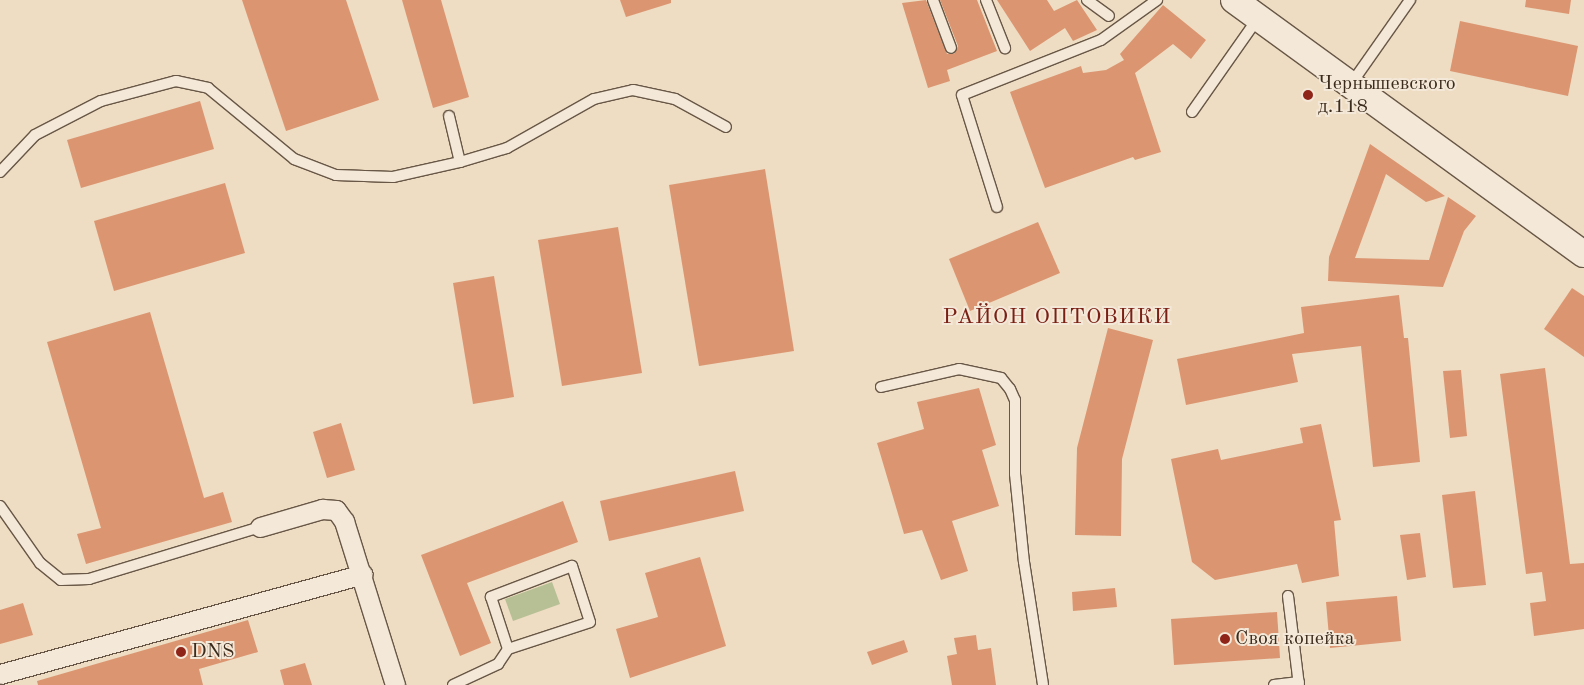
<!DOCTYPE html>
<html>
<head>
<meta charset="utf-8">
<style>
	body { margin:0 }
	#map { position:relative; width:1584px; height:685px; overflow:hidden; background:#eedcc3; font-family:"Old Standard TT",serif }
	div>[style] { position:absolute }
	.green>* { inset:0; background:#b7c095 }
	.building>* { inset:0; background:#db9671 }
	.roads { filter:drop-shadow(1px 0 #685746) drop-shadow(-1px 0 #685746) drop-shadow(0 1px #685746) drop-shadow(0 -1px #685746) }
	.lane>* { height:10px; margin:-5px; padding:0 5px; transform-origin:5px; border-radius:5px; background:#f4e8d8 }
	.street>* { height:19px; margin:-9.5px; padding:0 9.5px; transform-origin:9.5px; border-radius:9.5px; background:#f4e8d8 }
	.secondary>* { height:26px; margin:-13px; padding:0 13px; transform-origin:13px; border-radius:13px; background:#f4e8d8 }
	.dots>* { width:14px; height:14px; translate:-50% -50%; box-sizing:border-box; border:2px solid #f4e8d8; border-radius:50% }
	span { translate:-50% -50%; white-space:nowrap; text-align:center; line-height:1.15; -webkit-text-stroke:4px #f4e8d8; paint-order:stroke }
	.poi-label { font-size:20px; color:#3b2b1d }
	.left { translate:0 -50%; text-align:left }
	.quarter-label { font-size:22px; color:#7a1f14; letter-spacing:1px }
</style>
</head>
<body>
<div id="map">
	<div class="green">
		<i style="clip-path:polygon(552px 582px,560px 604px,513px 621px,505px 599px)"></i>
	</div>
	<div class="building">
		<i style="clip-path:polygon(242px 0,346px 0,379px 100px,286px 131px)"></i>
		<i style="clip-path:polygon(402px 0,441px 0,469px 97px,433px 108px)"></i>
		<i style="clip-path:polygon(620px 0,671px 0,671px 3px,626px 17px)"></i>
		<i style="clip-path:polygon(926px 0,947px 54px,954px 54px,958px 46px,940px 0,977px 0,997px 51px,947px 70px,950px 81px,928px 88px,902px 3px)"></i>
		<i style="clip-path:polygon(997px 0,1047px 0,1054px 11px,1077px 0,1097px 30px,1073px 41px,1065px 28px,1030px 51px)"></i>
		<i style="clip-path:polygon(1526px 0,1571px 0,1569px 14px,1525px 7px)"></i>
		<i style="clip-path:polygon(1163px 5px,1206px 40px,1191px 59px,1173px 44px,1135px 73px,1161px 152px,1135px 160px,1133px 157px,1045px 188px,1010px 92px,1081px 66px,1083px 73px,1106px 70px,1124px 60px,1120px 54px)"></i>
		<i style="clip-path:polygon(1460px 21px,1578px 46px,1568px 96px,1450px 71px)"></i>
		<i style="clip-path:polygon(200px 101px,214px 149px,81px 188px,67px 140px)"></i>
		<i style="clip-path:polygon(1370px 144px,1445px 196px,1426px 202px,1386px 174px,1355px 258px,1429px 260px,1448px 197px,1476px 216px,1464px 231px,1443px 287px,1328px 281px,1329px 257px)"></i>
		<i style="clip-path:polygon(765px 169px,794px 351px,699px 366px,669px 185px)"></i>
		<i style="clip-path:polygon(225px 183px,245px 253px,114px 291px,94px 221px)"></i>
		<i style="clip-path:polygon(1038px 222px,1060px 273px,970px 311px,949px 259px)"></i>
		<i style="clip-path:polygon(618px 227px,642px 373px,562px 386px,538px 240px)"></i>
		<i style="clip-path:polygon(494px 276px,514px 397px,473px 404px,453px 283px)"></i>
		<i style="clip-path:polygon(1572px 288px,1584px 296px,1584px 357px,1544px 329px)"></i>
		<i style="clip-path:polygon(1399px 295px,1404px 338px,1408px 338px,1420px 462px,1373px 467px,1361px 346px,1292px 354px,1298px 382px,1186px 405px,1177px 359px,1304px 333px,1301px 307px)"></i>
		<i style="clip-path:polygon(150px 312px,204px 498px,223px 492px,232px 522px,86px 564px,77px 534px,101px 528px,47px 342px)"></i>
		<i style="clip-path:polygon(1108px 328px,1153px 340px,1122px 459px,1121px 536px,1075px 535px,1077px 448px)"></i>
		<i style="clip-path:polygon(1545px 368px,1570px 564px,1584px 563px,1584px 629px,1534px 636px,1530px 603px,1546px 601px,1542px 572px,1526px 574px,1500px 374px)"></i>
		<i style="clip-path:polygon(1461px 370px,1467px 436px,1450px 438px,1443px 371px)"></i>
		<i style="clip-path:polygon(979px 388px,996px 445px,982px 450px,999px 506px,952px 521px,968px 571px,941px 580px,922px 530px,904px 534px,877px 443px,924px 429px,917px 402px)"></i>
		<i style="clip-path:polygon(341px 423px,355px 470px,327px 478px,313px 432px)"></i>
		<i style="clip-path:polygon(1321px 424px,1341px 520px,1334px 521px,1339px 576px,1302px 583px,1297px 564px,1215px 580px,1192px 562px,1171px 459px,1218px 449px,1221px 460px,1303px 443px,1300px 428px)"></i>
		<i style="clip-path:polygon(735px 471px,744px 511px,609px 541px,600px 501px)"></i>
		<i style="clip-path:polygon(1475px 491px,1486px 585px,1453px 588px,1442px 495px)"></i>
		<i style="clip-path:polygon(563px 501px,578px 542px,467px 583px,491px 643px,460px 656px,421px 555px)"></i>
		<i style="clip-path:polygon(1420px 533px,1426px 577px,1407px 580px,1400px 535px)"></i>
		<i style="clip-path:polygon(700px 557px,726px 646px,630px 678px,616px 629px,658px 617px,645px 573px)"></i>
		<i style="clip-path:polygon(1115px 588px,1117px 607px,1073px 611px,1072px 592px)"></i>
		<i style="clip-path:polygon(1397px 596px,1401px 641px,1330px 648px,1326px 602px)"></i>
		<i style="clip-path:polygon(23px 603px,33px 635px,0 644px,0 610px)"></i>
		<i style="clip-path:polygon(1277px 612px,1280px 658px,1174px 665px,1171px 619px)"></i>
		<i style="clip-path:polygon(248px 620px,258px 652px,199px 669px,203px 685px,38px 685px,37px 681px)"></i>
		<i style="clip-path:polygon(976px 635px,978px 650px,991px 648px,996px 685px,952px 685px,947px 656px,957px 654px,954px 638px)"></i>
		<i style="clip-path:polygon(904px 640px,908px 652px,872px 665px,867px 652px)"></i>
		<i style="clip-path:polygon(305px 663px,312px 685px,284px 685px,280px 670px)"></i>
	</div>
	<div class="roads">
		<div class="lane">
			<i style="left:933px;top:0;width:51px;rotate:69.4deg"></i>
			<i style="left:986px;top:0;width:52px;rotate:68.4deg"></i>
			<i style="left:1087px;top:0;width:27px;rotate:36deg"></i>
			<i style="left:1351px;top:84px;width:103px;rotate:-54.9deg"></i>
			<i style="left:1192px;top:112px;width:115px;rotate:-54.9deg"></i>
			<i style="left:449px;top:116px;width:47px;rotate:76.6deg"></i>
			<i style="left:0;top:172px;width:51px;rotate:-46.6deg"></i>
			<i style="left:35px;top:135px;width:74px;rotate:-27.3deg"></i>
			<i style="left:101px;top:101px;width:78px;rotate:-14.9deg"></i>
			<i style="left:176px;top:81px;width:33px;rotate:12deg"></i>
			<i style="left:208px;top:88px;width:112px;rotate:39.5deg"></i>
			<i style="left:294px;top:159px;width:45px;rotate:20.9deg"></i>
			<i style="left:336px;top:175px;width:57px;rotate:2deg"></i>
			<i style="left:393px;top:177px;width:69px;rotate:-12.6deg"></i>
			<i style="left:460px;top:162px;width:49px;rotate:-16.6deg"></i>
			<i style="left:507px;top:148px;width:100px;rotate:-29.4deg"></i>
			<i style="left:594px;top:99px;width:40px;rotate:-13deg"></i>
			<i style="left:633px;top:90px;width:43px;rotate:12.1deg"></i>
			<i style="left:675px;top:99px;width:58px;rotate:28.8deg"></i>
			<i style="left:997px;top:207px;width:117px;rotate:-107.4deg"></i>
			<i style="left:962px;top:95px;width:149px;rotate:-21.6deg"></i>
			<i style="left:1101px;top:40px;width:69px;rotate:-35.5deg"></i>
			<i style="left:881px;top:387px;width:80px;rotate:-13deg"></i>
			<i style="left:959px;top:369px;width:43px;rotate:12.1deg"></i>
			<i style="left:1001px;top:378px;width:14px;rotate:51deg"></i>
			<i style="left:1010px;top:389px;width:12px;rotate:66deg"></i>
			<i style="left:1015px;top:400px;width:74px;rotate:90deg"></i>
			<i style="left:1015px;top:474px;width:88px;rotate:84.2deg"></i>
			<i style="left:1024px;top:562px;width:124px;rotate:81.2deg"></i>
			<i style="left:0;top:506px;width:70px;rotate:54.9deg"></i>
			<i style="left:40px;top:563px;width:27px;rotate:39deg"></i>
			<i style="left:61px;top:580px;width:28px;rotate:-2deg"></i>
			<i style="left:89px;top:579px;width:179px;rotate:-16.9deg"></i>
			<i style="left:1288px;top:596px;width:90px;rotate:83deg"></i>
			<i style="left:453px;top:685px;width:50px;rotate:-25deg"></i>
			<i style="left:498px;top:664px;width:18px;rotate:-56deg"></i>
			<i style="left:508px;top:649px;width:86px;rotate:-18.2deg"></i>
			<i style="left:590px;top:622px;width:59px;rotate:-107.8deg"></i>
			<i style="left:572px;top:566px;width:87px;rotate:159.1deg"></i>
			<i style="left:491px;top:597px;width:55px;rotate:71.9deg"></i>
			<i style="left:1274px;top:685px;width:25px;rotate:-7deg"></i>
		</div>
		<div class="street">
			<i style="left:260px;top:527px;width:65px;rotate:-16.2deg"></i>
			<i style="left:322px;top:509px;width:14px;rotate:4deg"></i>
			<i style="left:336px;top:510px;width:14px;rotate:54deg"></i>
			<i style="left:344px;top:521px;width:172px;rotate:72.7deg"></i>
			<i style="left:0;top:674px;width:376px;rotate:-15.4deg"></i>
		</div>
		<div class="secondary">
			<i style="left:1234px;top:0;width:432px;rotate:36deg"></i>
		</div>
	</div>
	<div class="dots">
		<i style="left:1308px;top:95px;background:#8f2418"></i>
		<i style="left:1225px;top:639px;background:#8f2418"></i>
		<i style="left:181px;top:652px;background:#8f2418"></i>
	</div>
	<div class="poi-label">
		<span class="left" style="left:1318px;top:96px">Чернышевского<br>д.118</span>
		<span class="left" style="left:1235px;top:639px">Своя копейка</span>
		<span class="left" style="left:191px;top:652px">DNS</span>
	</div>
	<div class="quarter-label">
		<span style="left:1057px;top:318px">РАЙОН ОПТОВИКИ</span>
	</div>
</div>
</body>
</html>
